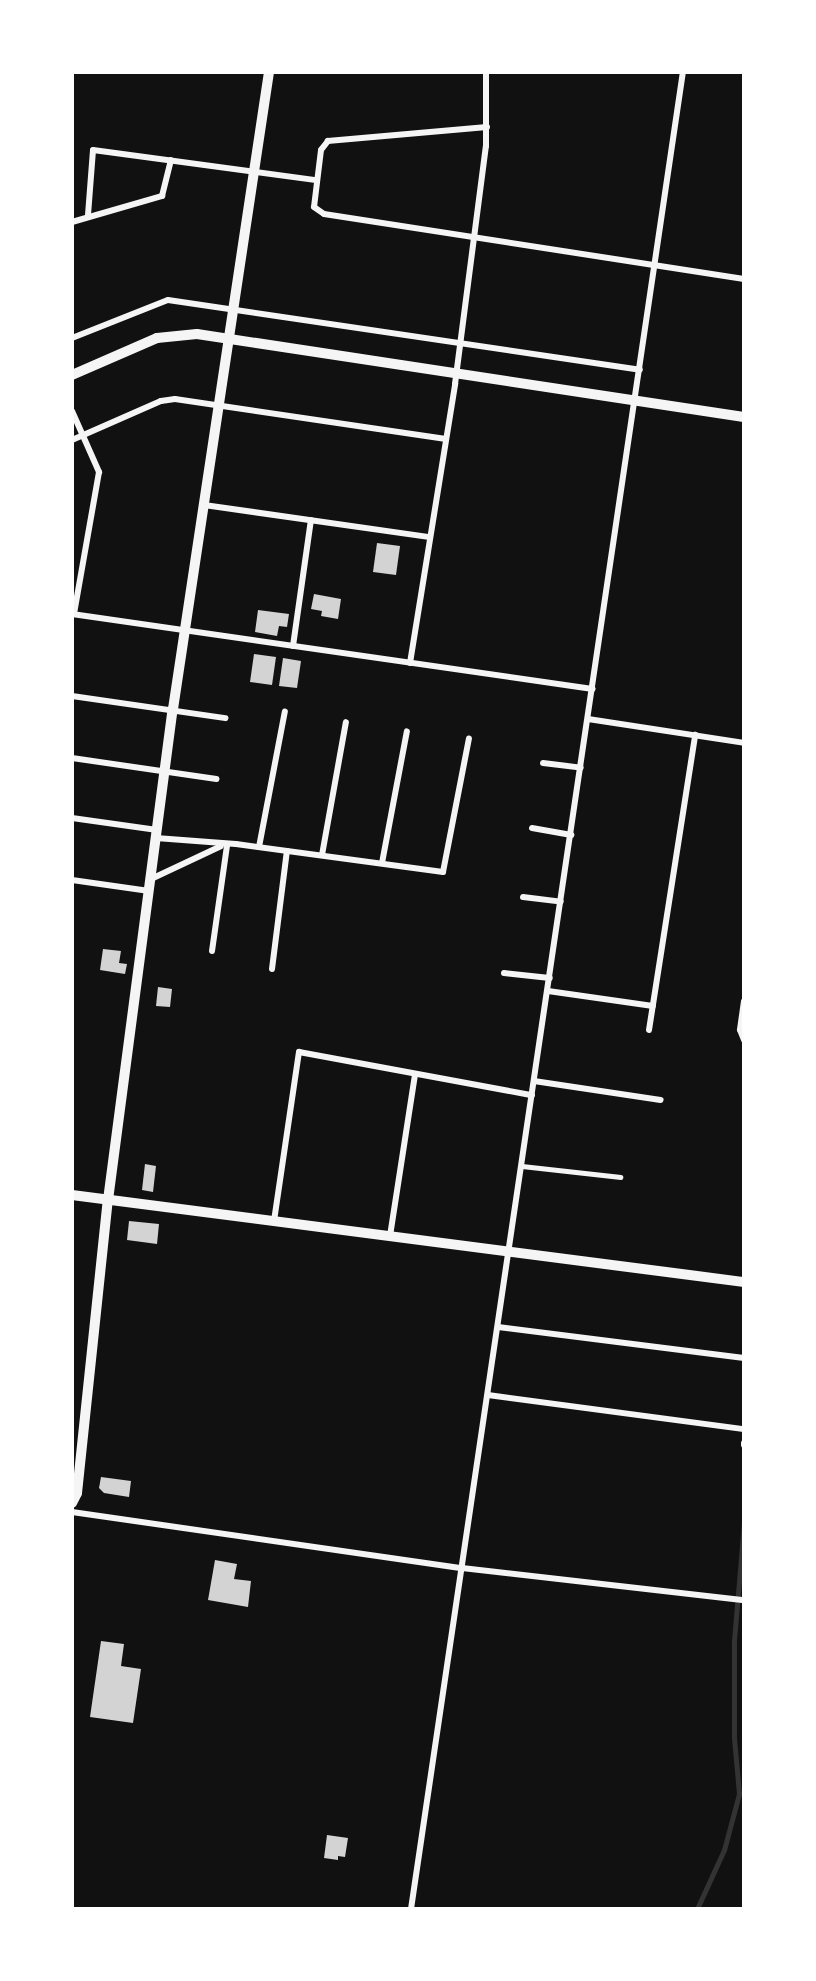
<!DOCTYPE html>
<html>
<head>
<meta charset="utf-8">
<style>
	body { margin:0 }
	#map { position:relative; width:816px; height:1981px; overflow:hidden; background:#111; font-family:Jost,sans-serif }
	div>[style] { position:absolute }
	.stream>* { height:4.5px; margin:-2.25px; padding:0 2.25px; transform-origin:2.25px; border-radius:2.25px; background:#333 }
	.building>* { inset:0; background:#d3d3d3 }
	.service>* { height:4.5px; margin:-2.25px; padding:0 2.25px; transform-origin:2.25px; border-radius:2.25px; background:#f5f5f5 }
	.minor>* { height:6px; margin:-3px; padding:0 3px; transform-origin:3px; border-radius:3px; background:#f5f5f5 }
	.tertiary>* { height:10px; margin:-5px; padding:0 5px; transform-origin:5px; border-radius:5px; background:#f5f5f5 }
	span { translate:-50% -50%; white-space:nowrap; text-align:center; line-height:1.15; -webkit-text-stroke:4.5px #fff; paint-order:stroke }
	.frame { position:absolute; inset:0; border:74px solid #fff; pointer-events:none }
</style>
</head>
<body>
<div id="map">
	<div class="stream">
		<i style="left:697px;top:1909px;width:65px;rotate:-65.4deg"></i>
		<i style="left:724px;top:1850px;width:58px;rotate:-75deg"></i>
		<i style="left:739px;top:1794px;width:56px;rotate:-95.1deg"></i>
		<i style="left:734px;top:1738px;width:97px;rotate:-90deg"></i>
		<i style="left:734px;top:1641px;width:118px;rotate:-85.2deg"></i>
	</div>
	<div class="building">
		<i style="clip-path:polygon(377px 543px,400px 546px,396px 575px,373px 572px)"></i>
		<i style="clip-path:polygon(314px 594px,341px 599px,338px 619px,321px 616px,322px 611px,311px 609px)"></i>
		<i style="clip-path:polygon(258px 610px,289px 614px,287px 627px,279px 626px,277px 636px,255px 632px)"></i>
		<i style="clip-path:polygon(254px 654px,276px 657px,272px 685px,250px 682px)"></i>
		<i style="clip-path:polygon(283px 658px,301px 661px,297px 688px,279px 686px)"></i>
		<i style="clip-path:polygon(103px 949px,121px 951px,119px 963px,127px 964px,125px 974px,100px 970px)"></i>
		<i style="clip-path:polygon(158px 987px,172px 989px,170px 1007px,156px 1006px)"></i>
		<i style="clip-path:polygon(145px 1164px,156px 1166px,153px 1192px,142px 1190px)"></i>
		<i style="clip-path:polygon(129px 1221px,159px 1224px,157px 1244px,127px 1240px)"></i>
		<i style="clip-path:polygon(101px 1477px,131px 1481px,129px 1497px,104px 1493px,99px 1488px)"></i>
		<i style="clip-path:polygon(215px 1560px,237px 1564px,234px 1579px,251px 1581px,248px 1607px,208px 1600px)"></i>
		<i style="clip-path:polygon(101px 1641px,124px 1644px,121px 1666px,141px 1669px,133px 1723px,90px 1717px)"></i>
		<i style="clip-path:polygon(327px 1835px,348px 1838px,345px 1857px,338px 1856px,338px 1860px,324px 1858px)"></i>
	</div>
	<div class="service">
		<i style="left:522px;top:1166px;width:99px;rotate:6.4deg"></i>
	</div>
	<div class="minor">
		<i style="left:487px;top:127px;width:160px;rotate:175deg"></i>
		<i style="left:328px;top:141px;width:11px;rotate:128deg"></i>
		<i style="left:321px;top:150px;width:57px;rotate:97deg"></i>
		<i style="left:314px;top:207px;width:12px;rotate:35deg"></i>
		<i style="left:324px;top:214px;width:425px;rotate:8.8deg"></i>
		<i style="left:88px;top:215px;width:65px;rotate:-85.6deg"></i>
		<i style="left:93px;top:150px;width:225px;rotate:7.7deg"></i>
		<i style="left:72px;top:222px;width:94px;rotate:-16.1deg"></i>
		<i style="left:162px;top:196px;width:37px;rotate:-76deg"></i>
		<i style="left:72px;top:338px;width:103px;rotate:-21.6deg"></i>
		<i style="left:168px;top:300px;width:477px;rotate:8.4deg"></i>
		<i style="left:72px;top:411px;width:67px;rotate:66.1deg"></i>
		<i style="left:99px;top:472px;width:144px;rotate:100deg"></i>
		<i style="left:72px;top:440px;width:97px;rotate:-23.7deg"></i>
		<i style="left:161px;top:401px;width:14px;rotate:-8deg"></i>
		<i style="left:175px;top:399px;width:274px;rotate:8.4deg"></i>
		<i style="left:204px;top:505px;width:228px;rotate:8.1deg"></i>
		<i style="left:72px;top:614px;width:526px;rotate:8.19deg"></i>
		<i style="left:293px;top:646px;width:127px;rotate:-81.9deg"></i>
		<i style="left:410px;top:663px;width:283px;rotate:-80.8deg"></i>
		<i style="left:455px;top:384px;width:240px;rotate:-82.6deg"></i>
		<i style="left:486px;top:146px;width:74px;rotate:-90deg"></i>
		<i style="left:72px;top:696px;width:155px;rotate:8.2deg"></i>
		<i style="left:588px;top:719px;width:158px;rotate:8.7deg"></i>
		<i style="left:72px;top:758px;width:146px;rotate:8.3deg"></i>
		<i style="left:543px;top:763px;width:38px;rotate:7deg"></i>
		<i style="left:72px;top:818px;width:86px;rotate:8deg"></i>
		<i style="left:532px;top:828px;width:40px;rotate:10deg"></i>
		<i style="left:156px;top:838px;width:80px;rotate:4.3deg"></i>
		<i style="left:236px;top:844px;width:209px;rotate:7.7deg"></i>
		<i style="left:443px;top:872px;width:136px;rotate:-79deg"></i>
		<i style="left:259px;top:847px;width:138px;rotate:-79.2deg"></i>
		<i style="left:322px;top:855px;width:135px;rotate:-79.8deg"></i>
		<i style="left:382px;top:863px;width:134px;rotate:-79.3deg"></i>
		<i style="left:151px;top:879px;width:77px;rotate:-25.2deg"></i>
		<i style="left:72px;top:880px;width:78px;rotate:8.1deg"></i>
		<i style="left:523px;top:897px;width:38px;rotate:7deg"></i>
		<i style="left:212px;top:951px;width:107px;rotate:-81.9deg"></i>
		<i style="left:272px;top:969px;width:119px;rotate:-82.8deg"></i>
		<i style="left:504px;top:973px;width:46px;rotate:6.2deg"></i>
		<i style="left:548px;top:991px;width:106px;rotate:8.1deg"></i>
		<i style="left:744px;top:1001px;width:29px;rotate:98deg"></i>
		<i style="left:740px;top:1030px;width:11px;rotate:68deg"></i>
		<i style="left:649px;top:1030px;width:299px;rotate:-81.1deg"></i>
		<i style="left:534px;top:1081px;width:128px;rotate:8.5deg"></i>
		<i style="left:274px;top:1221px;width:171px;rotate:-81.6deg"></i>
		<i style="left:299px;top:1052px;width:237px;rotate:10.5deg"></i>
		<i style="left:390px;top:1236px;width:164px;rotate:-81.2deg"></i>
		<i style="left:498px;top:1327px;width:248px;rotate:7.2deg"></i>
		<i style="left:488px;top:1395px;width:258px;rotate:7.6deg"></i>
		<i style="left:744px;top:1445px;width:2px;rotate:-90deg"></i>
		<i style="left:72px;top:1512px;width:394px;rotate:8.2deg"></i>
		<i style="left:462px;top:1568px;width:284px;rotate:6.5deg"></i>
		<i style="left:411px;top:1909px;width:1857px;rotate:-81.58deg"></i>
	</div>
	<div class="tertiary">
		<i style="left:72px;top:375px;width:93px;rotate:-23.5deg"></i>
		<i style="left:157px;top:338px;width:40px;rotate:-5.7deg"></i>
		<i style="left:197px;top:334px;width:553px;rotate:8.63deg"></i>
		<i style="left:72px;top:1195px;width:678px;rotate:7.38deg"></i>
		<i style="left:72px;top:1503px;width:11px;rotate:-63deg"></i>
		<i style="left:77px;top:1493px;width:295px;rotate:-84deg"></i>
		<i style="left:108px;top:1200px;width:495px;rotate:-82.5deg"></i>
		<i style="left:173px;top:709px;width:644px;rotate:-81.43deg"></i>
	</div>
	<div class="frame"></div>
</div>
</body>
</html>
